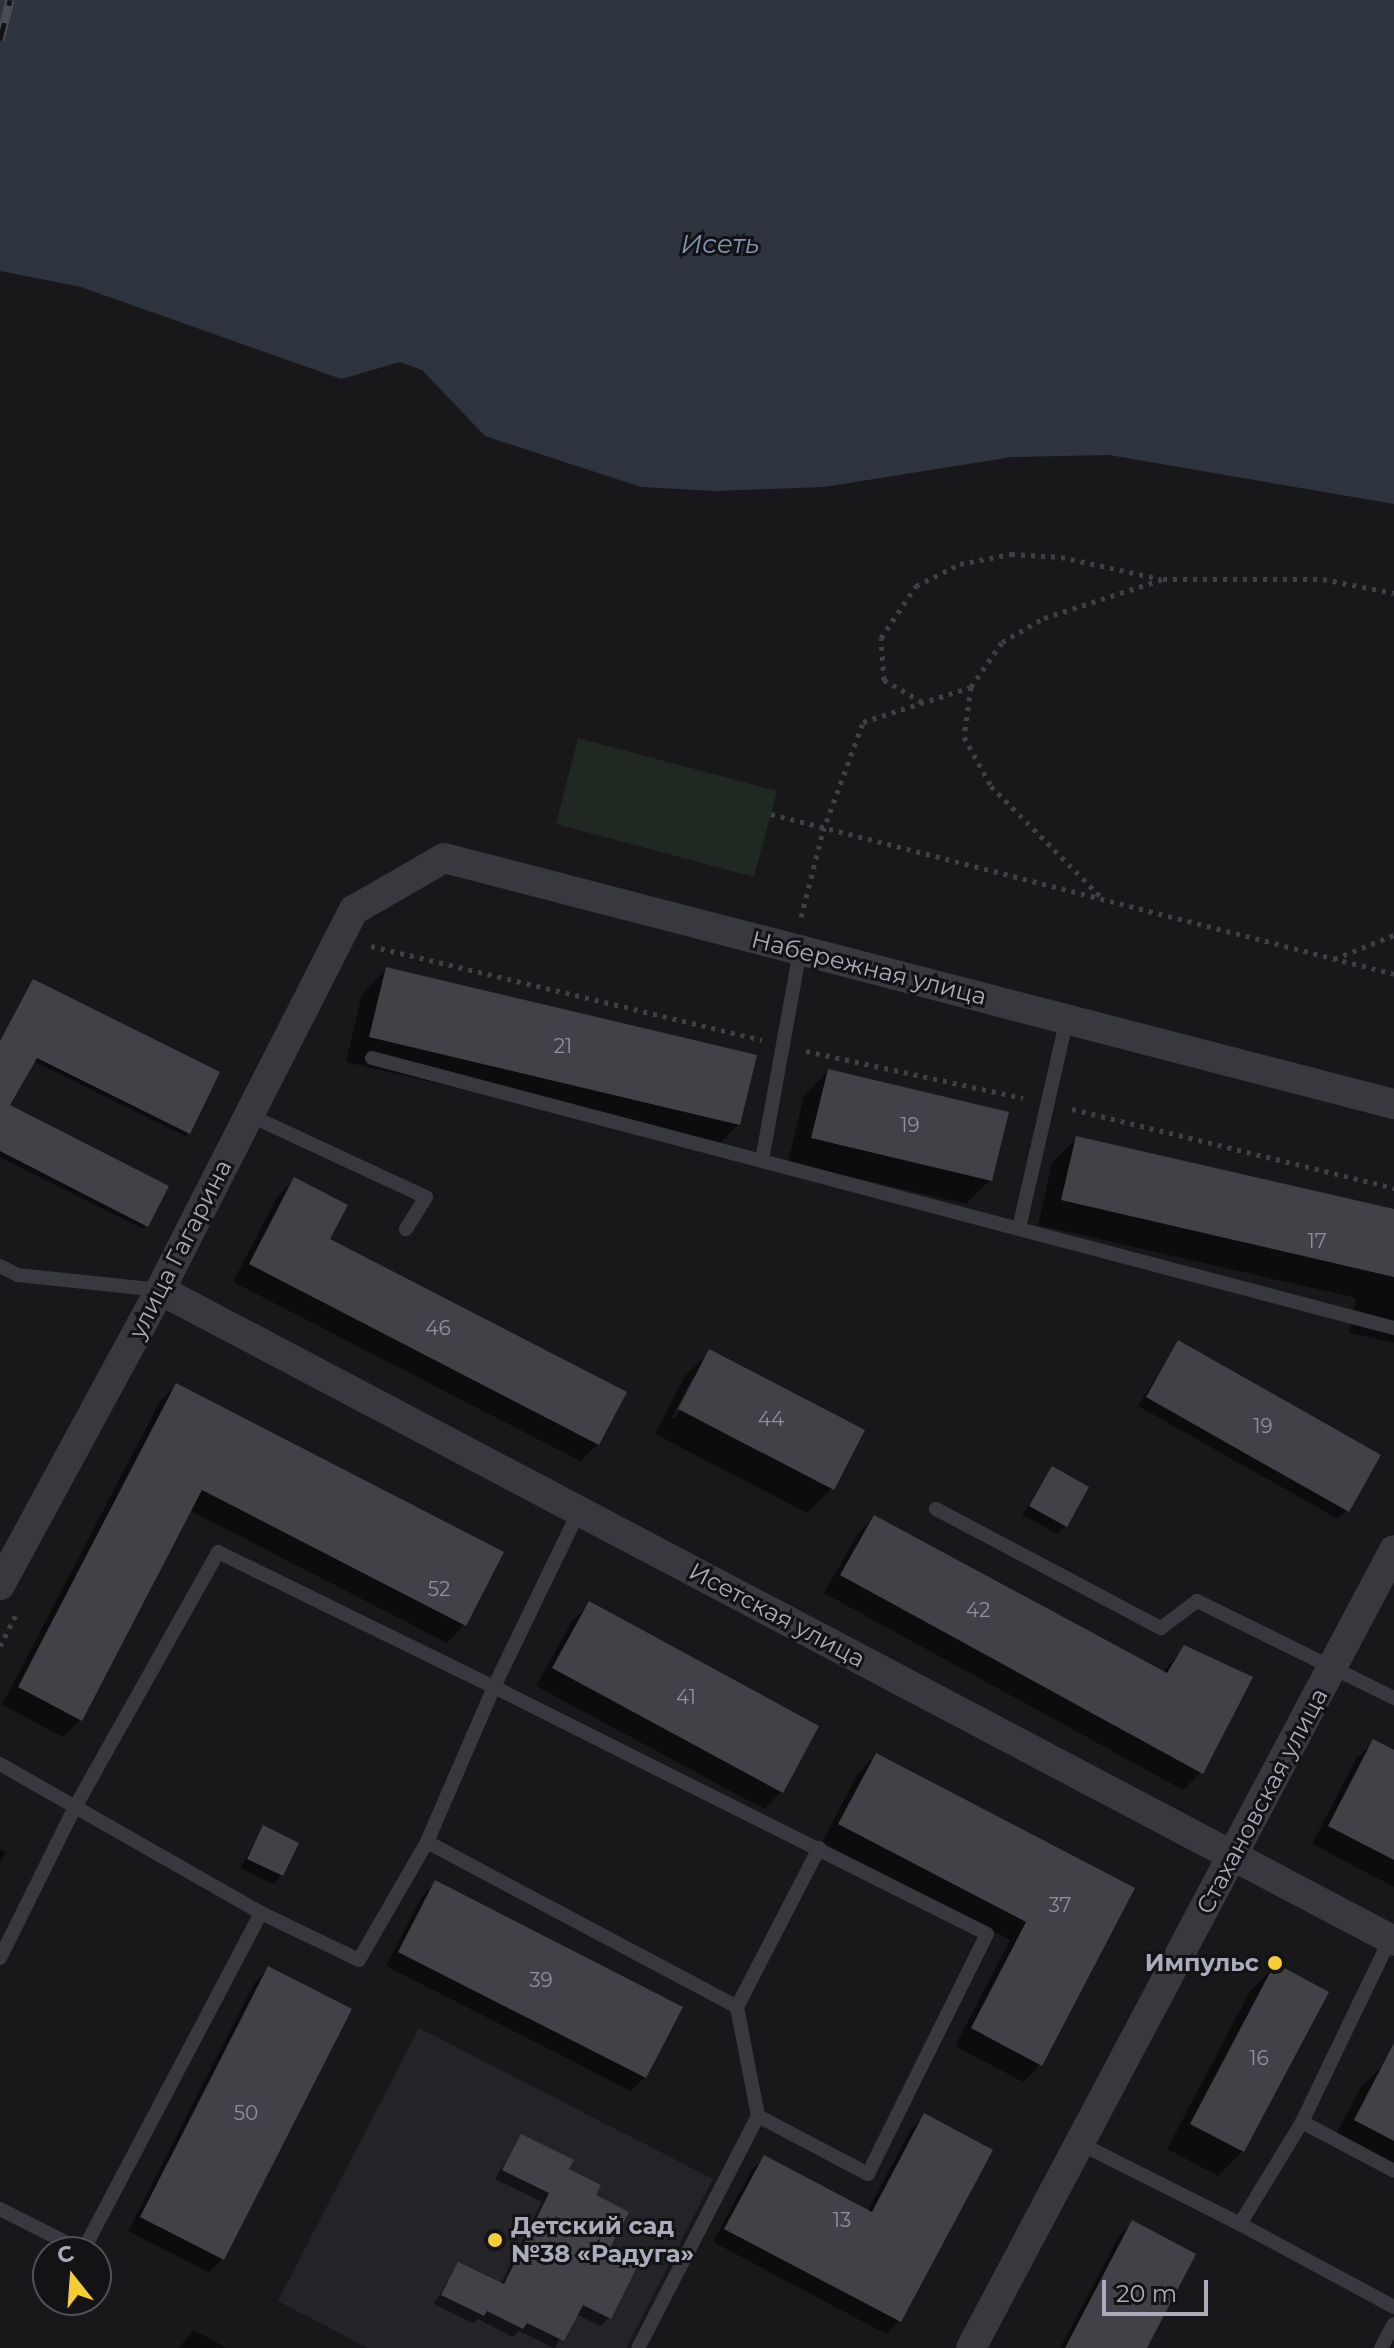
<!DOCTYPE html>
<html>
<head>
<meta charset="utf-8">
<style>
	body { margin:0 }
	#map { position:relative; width:1394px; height:2348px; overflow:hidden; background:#18181a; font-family:Montserrat,sans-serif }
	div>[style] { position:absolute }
	.built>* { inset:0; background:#242327 }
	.green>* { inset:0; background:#1f2821 }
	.water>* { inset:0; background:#2d343e }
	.shadow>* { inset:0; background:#0007 }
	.building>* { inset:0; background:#424147 }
	.path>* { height:5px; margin-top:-2.5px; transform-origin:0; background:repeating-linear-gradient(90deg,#3e4046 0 4px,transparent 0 10px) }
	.service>* { height:14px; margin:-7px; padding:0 7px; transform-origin:7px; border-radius:7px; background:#38393f }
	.minor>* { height:30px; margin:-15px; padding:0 15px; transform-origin:15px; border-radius:15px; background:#38393f }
	.rail>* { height:9px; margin-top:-4.5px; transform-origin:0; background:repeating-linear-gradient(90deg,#131215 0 18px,#4b4c54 0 36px); box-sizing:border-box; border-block:2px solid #4b4c54 }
	.dots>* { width:22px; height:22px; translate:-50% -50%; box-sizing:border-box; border:4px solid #131215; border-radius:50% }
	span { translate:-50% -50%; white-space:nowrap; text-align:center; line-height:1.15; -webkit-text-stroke:6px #131215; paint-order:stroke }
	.number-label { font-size:20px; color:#8f919d }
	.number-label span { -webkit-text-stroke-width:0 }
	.street-label { font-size:24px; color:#a9acba }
	.poi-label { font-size:24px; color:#a9acba; font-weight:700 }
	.right { translate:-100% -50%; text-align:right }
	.left { translate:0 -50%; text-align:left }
	.water-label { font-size:26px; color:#8096b6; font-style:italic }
	.north { position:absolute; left:32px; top:2236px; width:80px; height:80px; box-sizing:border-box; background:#131215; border:2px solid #4f5057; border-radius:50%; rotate:343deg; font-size:22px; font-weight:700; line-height:32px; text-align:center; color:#a9acba }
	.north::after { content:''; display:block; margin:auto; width:28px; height:36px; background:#f7cd32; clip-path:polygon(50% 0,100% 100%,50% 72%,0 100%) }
	.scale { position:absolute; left:1102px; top:2280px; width:106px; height:36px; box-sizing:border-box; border:4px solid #a9acba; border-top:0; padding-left:10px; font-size:24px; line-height:28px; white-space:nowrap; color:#a9acba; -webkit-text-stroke:6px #131215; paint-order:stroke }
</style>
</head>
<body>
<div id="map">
	<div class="built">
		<i style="clip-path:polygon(419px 2028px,713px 2179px,626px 2348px,368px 2348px,278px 2301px)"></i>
	</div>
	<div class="green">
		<i style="clip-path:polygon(578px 738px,777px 791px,754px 877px,556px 824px)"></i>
	</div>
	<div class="water">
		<i style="clip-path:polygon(0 0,1394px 0,1394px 504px,1109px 455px,1012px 457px,824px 487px,715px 491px,641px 487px,485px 436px,422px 370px,400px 362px,341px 379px,81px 287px,0 271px)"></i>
	</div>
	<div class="shadow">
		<i style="clip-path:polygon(386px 969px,739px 1124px,714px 1149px,346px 1062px,362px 994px)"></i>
		<i style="clip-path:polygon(33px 981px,188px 1133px,185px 1136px,33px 1061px,7px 1106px,147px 1225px,143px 1229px,0 1157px,0 1041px)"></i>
		<i style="clip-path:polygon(828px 1071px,990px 1180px,966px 1204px,788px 1162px,804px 1096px)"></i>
		<i style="clip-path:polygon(1077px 1138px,1394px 1211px,1394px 1343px,1349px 1333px,1356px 1298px,1038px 1225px,1052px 1163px)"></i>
		<i style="clip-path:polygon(294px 1180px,327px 1240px,598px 1444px,580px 1461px,233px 1282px,277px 1197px)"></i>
		<i style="clip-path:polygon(1178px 1342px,1347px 1511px,1338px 1519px,1138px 1406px)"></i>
		<i style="clip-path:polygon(evenodd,709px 1352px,832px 1488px,807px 1513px,655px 1434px,685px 1376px,709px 1352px,692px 1378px,696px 1378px,675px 1419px,672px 1417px,692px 1378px)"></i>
		<i style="clip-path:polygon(176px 1385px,464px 1625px,447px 1643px,189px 1510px,81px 1719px,63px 1737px,2px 1705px,159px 1403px)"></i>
		<i style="clip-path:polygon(1052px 1468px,1066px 1526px,1057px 1534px,1022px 1515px)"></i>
		<i style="clip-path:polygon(874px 1517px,1162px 1673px,1184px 1648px,1201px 1772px,1183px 1790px,824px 1593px,857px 1535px)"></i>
		<i style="clip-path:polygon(589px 1604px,781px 1792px,764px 1809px,536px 1686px,572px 1621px)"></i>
		<i style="clip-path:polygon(1374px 1742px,1394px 1753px,1394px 1887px,1312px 1844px,1356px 1759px)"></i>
		<i style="clip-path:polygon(876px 1755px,1132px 1889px,1041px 2064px,1023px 2082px,955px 2046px,1010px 1940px,822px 1842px,858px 1773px)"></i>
		<i style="clip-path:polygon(263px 1828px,282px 1875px,273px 1884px,240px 1868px)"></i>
		<i style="clip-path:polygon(0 1849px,6px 1852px,0 1863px)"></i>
		<i style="clip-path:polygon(435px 1883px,645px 2077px,631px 2091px,386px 1966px,422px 1896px)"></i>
		<i style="clip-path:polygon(1275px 1966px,1243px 2151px,1218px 2176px,1167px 2149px,1250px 1991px)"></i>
		<i style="clip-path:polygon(269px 1969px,222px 2259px,209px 2272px,128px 2231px,255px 1982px)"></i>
		<i style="clip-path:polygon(1385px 2063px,1394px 2067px,1394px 2179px,1330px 2145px,1361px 2087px)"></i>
		<i style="clip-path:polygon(925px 2116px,899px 2321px,886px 2334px,713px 2242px,751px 2171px,764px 2158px,867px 2212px,911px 2129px)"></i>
		<i style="clip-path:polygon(521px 2136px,593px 2196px,609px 2247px,609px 2318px,600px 2326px,576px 2314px,554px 2348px,519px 2331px,513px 2337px,478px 2319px,473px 2323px,434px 2304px,458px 2264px,500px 2285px,542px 2202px,495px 2179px)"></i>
		<i style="clip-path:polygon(1132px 2223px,1145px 2348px,1060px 2348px,1119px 2236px)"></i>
		<i style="clip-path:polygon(194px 2330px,227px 2348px,178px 2348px)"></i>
	</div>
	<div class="building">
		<i style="clip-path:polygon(386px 967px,757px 1055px,740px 1125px,369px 1037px)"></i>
		<i style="clip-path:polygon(33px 979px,220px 1072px,190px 1134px,37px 1058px,10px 1105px,169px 1186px,148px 1227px,0 1151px,0 1041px)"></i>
		<i style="clip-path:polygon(828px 1069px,1009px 1112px,992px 1181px,811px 1138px)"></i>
		<i style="clip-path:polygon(1076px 1136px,1394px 1209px,1394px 1277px,1061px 1200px)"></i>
		<i style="clip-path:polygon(294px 1177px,348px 1205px,330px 1239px,627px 1392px,599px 1445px,249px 1264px)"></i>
		<i style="clip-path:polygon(1178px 1340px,1381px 1455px,1349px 1512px,1146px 1397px)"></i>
		<i style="clip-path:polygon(709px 1349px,865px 1430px,834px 1490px,678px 1409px)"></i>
		<i style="clip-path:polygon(176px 1383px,504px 1552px,466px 1626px,202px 1490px,82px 1721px,18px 1687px)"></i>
		<i style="clip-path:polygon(1052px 1466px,1089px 1487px,1067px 1527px,1029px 1506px)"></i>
		<i style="clip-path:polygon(874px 1515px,1167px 1673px,1184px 1645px,1253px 1677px,1203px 1774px,840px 1575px)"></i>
		<i style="clip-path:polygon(589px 1601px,819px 1726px,783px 1793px,552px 1668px)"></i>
		<i style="clip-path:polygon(1373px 1739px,1394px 1750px,1394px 1860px,1328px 1826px)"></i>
		<i style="clip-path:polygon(876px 1753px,1135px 1888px,1042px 2066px,971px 2028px,1026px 1922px,838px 1824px)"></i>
		<i style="clip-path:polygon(263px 1825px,299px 1843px,283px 1876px,247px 1859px)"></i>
		<i style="clip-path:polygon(435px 1880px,683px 2007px,646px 2078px,398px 1952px)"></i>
		<i style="clip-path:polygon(1275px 1963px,1329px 1992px,1244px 2152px,1190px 2124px)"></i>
		<i style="clip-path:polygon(268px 1966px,352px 2009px,224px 2260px,140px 2217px)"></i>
		<i style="clip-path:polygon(1394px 2043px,1394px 2141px,1354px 2120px)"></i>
		<i style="clip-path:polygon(924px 2113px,993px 2150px,901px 2322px,724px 2229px,764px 2155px,872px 2212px)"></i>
		<i style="clip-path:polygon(521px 2134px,574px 2160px,569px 2169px,601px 2185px,596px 2195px,629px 2212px,611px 2246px,640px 2261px,611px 2319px,583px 2305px,564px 2341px,527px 2323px,523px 2329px,487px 2311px,484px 2316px,441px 2295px,458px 2262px,504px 2284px,549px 2193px,502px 2170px)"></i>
		<i style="clip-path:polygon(1132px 2220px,1196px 2254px,1147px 2348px,1065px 2348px)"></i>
	</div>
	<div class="path">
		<i style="left:971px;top:687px;width:50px;rotate:98deg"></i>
		<i style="left:964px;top:737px;width:56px;rotate:61.1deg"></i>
		<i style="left:991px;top:786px;width:158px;rotate:45.3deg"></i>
		<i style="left:922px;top:702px;width:44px;rotate:-149.9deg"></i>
		<i style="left:884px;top:680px;width:42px;rotate:-94.1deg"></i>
		<i style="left:881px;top:638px;width:63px;rotate:-56.1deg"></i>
		<i style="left:916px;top:586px;width:49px;rotate:-26.6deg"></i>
		<i style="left:960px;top:564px;width:52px;rotate:-11.1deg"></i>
		<i style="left:1011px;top:554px;width:50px;rotate:3.4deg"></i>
		<i style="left:1061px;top:557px;width:102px;rotate:12.4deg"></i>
		<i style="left:771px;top:814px;width:643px;rotate:14.4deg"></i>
		<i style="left:801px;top:917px;width:89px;rotate:-75.7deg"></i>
		<i style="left:823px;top:831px;width:116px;rotate:-69.8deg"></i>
		<i style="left:863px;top:722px;width:114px;rotate:-18deg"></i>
		<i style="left:971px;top:687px;width:55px;rotate:-55.4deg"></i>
		<i style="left:1002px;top:642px;width:48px;rotate:-29.7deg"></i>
		<i style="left:1044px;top:618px;width:125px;rotate:-18.1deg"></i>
		<i style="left:1163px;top:579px;width:160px"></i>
		<i style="left:1323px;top:579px;width:72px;rotate:11.2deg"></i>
		<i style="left:371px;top:946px;width:402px;rotate:13.5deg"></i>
		<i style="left:1334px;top:959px;width:65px;rotate:-21.8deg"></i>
		<i style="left:806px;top:1051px;width:222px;rotate:12.2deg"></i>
		<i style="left:1072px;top:1109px;width:332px;rotate:13.8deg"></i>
		<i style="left:0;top:1646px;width:35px;rotate:-63deg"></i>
	</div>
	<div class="service">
		<i style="left:372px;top:1058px;width:1057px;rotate:14.8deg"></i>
		<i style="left:249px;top:1115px;width:195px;rotate:24.9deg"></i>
		<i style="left:426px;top:1197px;width:38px;rotate:122deg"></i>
		<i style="left:762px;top:1160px;width:213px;rotate:-79.7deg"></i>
		<i style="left:1019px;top:1228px;width:214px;rotate:-77.1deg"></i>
		<i style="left:0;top:1266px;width:20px;rotate:27deg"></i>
		<i style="left:18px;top:1275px;width:143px;rotate:6deg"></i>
		<i style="left:936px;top:1509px;width:255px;rotate:27.9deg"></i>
		<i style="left:1161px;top:1628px;width:45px;rotate:-36.9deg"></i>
		<i style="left:1197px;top:1601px;width:220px;rotate:26.2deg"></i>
		<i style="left:579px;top:1511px;width:195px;rotate:115.8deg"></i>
		<i style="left:494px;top:1687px;width:551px;rotate:26.61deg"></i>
		<i style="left:987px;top:1934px;width:268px;rotate:116.4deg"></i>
		<i style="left:868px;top:2174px;width:124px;rotate:-152.2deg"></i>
		<i style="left:758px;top:2116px;width:261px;rotate:117.3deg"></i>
		<i style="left:0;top:1764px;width:301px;rotate:29.7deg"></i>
		<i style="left:427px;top:1842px;width:351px;rotate:28deg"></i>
		<i style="left:737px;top:2007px;width:179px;rotate:-62.7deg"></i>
		<i style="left:0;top:1958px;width:166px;rotate:-63.6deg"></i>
		<i style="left:74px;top:1809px;width:295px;rotate:-60.7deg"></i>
		<i style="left:218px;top:1552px;width:307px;rotate:26.1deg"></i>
		<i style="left:494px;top:1687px;width:169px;rotate:113.4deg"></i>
		<i style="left:427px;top:1842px;width:136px;rotate:120deg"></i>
		<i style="left:359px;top:1960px;width:109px;rotate:-154.4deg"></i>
		<i style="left:261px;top:1913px;width:382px;rotate:117.8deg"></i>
		<i style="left:83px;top:2251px;width:93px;rotate:-153.2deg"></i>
		<i style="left:737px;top:2007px;width:111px;rotate:79.1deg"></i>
		<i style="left:1302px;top:2122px;width:203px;rotate:-64.3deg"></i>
		<i style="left:1079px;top:2143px;width:180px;rotate:26.7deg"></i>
		<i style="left:1240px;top:2224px;width:119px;rotate:-58.7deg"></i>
		<i style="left:1302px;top:2122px;width:104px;rotate:28deg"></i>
		<i style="left:1240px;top:2224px;width:175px;rotate:28.3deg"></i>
		<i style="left:1381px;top:2348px;width:27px;rotate:-62deg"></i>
	</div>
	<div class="minor">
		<i style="left:160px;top:1290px;width:1395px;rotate:27.81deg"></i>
		<i style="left:0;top:1585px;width:336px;rotate:-61.5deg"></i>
		<i style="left:160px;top:1290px;width:427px;rotate:-63deg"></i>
		<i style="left:354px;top:910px;width:104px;rotate:-30deg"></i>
		<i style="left:444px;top:858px;width:981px;rotate:14.52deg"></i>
		<i style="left:971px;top:2348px;width:903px;rotate:-62.07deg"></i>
	</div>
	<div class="rail">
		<i style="left:0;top:40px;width:41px;rotate:-76deg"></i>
	</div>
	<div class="dots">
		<i style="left:1275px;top:1963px;background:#f7cd32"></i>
		<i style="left:495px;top:2240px;background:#f7cd32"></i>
	</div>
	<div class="number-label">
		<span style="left:563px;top:1046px">21</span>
		<span style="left:910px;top:1125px">19</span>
		<span style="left:1317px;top:1241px">17</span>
		<span style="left:438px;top:1328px">46</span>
		<span style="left:771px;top:1419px">44</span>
		<span style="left:1263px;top:1426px">19</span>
		<span style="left:439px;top:1589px">52</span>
		<span style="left:978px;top:1610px">42</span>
		<span style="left:686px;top:1697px">41</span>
		<span style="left:1060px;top:1905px">37</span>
		<span style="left:541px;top:1980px">39</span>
		<span style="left:1259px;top:2058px">16</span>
		<span style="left:246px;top:2113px">50</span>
		<span style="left:842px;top:2220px">13</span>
	</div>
	<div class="street-label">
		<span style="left:869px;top:968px;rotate:14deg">Набережная улица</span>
		<span style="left:180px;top:1249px;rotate:-63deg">улица Гагарина</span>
		<span style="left:777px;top:1615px;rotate:28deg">Исетская улица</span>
		<span style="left:1262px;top:1801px;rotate:-62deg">Стахановская улица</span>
	</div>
	<div class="poi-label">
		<span class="right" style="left:1259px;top:1963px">Импульс</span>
		<span class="left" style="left:511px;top:2240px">Детский сад<br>№38 «Радуга»</span>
	</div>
	<div class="water-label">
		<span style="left:720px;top:245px">Исеть</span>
	</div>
	<div class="north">С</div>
	<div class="scale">20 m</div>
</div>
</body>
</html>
